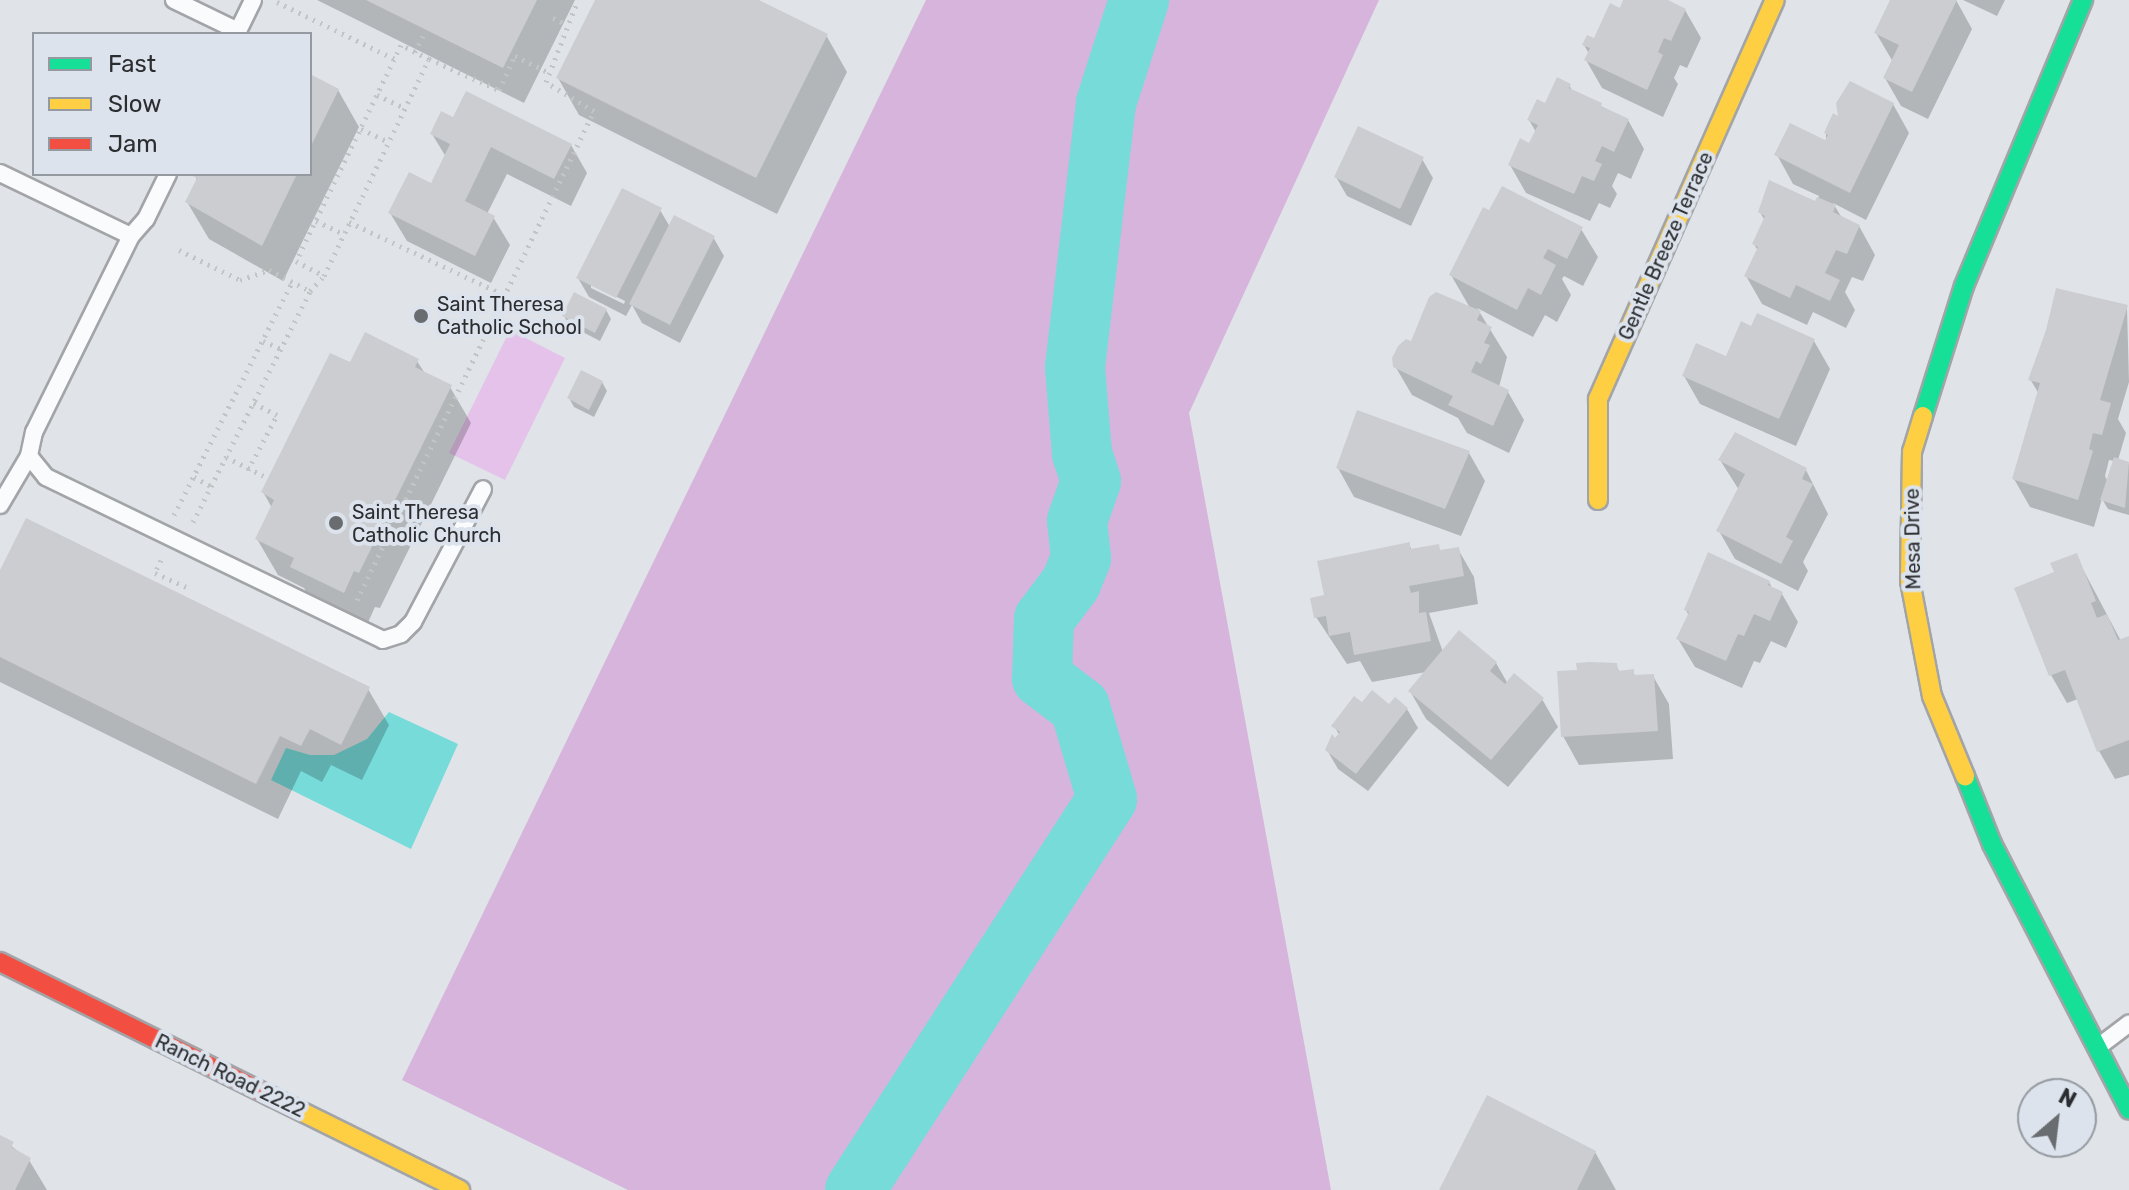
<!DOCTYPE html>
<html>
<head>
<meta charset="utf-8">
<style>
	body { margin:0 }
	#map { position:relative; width:2129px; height:1190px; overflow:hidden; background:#e0e4e8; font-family:Rubik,sans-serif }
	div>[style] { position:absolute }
	.green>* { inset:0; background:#e4c2ea }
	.forest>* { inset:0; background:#d6b4dc }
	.water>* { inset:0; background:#77dbda }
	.shadow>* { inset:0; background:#0003 }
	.river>* { height:60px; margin:-30px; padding:0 30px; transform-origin:30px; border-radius:30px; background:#77dbda }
	.building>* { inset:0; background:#cccdd1 }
	.path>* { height:5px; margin-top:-2.5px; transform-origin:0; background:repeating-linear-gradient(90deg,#c3c4c6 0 2px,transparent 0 8px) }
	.roads { filter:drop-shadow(2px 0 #a2a4a8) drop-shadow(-2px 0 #a2a4a8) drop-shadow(0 2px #a2a4a8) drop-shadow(0 -2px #a2a4a8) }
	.lane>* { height:16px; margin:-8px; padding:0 8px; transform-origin:8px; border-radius:8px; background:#fafbfc }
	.fast>* { height:18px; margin:-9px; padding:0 9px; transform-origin:9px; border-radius:9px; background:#16e098 }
	.slow>* { height:18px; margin:-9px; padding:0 9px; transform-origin:9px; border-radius:9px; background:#ffcf43 }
	.jam>* { height:18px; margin:-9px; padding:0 9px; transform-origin:9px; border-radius:9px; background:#f24e42 }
	.dots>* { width:22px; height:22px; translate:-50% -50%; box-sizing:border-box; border:4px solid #dce3ec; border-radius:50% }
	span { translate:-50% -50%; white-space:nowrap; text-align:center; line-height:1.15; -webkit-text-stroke:8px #dce3ec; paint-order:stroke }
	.street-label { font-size:20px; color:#2b2d30 }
	.poi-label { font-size:20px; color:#2b2d30 }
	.left { translate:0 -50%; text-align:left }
	.legend { position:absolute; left:32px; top:32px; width:280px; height:144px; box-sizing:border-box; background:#dce3ec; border:2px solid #959aa1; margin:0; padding:10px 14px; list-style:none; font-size:24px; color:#2b2d30 }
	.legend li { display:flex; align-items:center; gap:16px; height:40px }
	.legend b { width:40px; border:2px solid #959aa1 }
	.north { position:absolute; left:2017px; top:1078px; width:80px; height:80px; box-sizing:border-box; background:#dce3ec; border:2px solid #959aa1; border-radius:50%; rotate:28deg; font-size:22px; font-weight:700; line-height:32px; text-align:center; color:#2b2d30 }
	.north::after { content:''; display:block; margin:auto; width:28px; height:36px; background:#6a6d70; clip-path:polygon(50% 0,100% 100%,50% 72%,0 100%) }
</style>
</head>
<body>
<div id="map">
	<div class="green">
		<i style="clip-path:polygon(510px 330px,565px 358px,505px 480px,449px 453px)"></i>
	</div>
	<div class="forest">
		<i style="clip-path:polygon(926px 0,1379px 0,1189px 413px,1331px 1190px,628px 1190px,402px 1080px)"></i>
	</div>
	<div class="water">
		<i style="clip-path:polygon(389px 712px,458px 744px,411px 849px,271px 780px,286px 748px,310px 755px,334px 755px,367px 739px)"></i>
	</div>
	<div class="shadow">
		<i style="clip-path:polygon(317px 0,575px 0,524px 103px)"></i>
		<i style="clip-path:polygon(597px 0,755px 0,826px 35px,847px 72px,777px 214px,579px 115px,558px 78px)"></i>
		<i style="clip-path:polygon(1626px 0,1663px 0,1685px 10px,1701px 38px,1687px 68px,1680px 65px,1674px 78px,1678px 84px,1663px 117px,1602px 88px,1586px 60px,1589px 54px,1584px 45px,1595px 41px)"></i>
		<i style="clip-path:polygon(1892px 0,1956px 0,1972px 29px,1928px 119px,1901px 106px,1885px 78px,1893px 62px,1876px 33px)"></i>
		<i style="clip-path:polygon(1963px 0,2005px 0,1997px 16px)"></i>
		<i style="clip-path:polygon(310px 76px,338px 90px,359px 127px,283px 281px,209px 239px,187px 202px,197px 182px,195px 174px,310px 174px)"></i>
		<i style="clip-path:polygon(1569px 85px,1573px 92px,1628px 120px,1644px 149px,1631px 179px,1618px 173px,1612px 186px,1617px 194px,1610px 208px,1599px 203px,1590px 221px,1526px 193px,1510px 165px,1530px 145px,1536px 132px,1529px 120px)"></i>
		<i style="clip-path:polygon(1893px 104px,1909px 133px,1866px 220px,1833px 203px,1842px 218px,1859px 226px,1875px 255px,1863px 281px,1852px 277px,1845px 292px,1855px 310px,1846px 328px,1813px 312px,1807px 325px,1762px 304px,1746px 276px,1758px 251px,1754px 244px,1765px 221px,1760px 212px,1816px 204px,1819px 196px,1793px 184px,1777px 155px,1826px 142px,1826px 133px,1840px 119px)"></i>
		<i style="clip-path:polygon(454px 120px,571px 145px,587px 173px,571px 206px,507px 174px,487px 214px,493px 217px,510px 245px,491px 283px,407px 241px,390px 213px,432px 186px,446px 157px,432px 134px)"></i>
		<i style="clip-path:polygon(1422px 159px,1433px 178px,1411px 226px,1347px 196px,1336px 177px)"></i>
		<i style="clip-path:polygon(evenodd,660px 210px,670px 227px,713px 237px,724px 256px,680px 343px,642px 323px,632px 305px,626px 316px,589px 297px,578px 278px,660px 210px,591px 284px,625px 301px,624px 304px,591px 288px,591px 284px)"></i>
		<i style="clip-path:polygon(1581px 229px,1598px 257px,1583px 286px,1564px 276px,1562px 279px,1571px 295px,1557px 322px,1545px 315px,1533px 337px,1477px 308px,1507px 357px,1499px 387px,1508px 392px,1524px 420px,1509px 453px,1467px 433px,1458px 418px,1412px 395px,1395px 366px,1412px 343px,1470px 308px,1451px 275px)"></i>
		<i style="clip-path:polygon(evenodd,2127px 307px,2129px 382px,2118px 419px,2126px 433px,2118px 460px,2129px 464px,2129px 515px,2108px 509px,2102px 499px,2094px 527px,2030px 507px,2014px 479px,2039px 394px,2030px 379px,2127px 307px,2109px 460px,2115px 461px,2108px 482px,2105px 476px,2109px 460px)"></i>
		<i style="clip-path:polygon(606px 310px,611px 319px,600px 341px,569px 325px,564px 316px)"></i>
		<i style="clip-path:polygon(1752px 328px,1814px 341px,1830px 369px,1796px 446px,1700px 404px,1684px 376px,1727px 359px)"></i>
		<i style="clip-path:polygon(417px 361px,426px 375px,450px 387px,471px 423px,380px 608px,375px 607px,365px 629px,313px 603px,304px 588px,278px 575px,257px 539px,272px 508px,263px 492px,351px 365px)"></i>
		<i style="clip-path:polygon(602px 382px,607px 391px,594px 417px,574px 407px,569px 398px)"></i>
		<i style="clip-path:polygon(1469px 453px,1485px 481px,1461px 536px,1354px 497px,1338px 468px)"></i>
		<i style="clip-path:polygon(1720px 460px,1806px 470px,1828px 514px,1803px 562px,1808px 571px,1798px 591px,1735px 559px,1719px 531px,1739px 490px)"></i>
		<i style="clip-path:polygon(1409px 544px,1412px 551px,1438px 546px,1441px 552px,1458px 549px,1474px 577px,1478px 604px,1429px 613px,1443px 652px,1496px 663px,1508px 684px,1542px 699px,1558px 727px,1508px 787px,1426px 719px,1410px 691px,1426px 672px,1372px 682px,1360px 661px,1347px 664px,1316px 617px,1326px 597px)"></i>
		<i style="clip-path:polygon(2076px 556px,2121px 641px,2129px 638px,2129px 775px,2115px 779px,2099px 751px,2078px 699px,2067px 703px,2051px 675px,2016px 589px,2056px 573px)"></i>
		<i style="clip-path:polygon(0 575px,368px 689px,389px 725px,362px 780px,331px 765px,322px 782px,301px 771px,278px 819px,0 682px)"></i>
		<i style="clip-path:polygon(1769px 582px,1773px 590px,1782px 594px,1798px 622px,1786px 648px,1771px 641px,1760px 663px,1754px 661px,1742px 688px,1695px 667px,1678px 639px,1689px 616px,1686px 610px)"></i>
		<i style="clip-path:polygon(1616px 665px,1620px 673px,1633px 672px,1636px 677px,1653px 676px,1669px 704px,1673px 759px,1579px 765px,1563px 736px)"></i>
		<i style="clip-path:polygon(1362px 705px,1407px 709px,1418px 728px,1368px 791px,1338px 769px,1327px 750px,1340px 736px,1334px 726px)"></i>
		<i style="clip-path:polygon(0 1137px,29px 1160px,47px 1190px,0 1190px)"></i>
		<i style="clip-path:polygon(1595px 1152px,1616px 1190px,1441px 1190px)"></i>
	</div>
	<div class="river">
		<i style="left:855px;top:1190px;width:465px;rotate:-57.2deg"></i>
		<i style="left:1107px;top:799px;width:96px;rotate:-106.4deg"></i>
		<i style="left:1080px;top:707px;width:48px;rotate:-142.7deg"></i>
		<i style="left:1042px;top:678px;width:59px;rotate:-88.1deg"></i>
		<i style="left:1044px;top:619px;width:45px;rotate:-53.1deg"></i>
		<i style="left:1071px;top:583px;width:27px;rotate:-68deg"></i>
		<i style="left:1081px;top:558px;width:37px;rotate:-96deg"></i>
		<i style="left:1077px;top:521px;width:42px;rotate:-70.7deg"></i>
		<i style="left:1091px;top:481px;width:28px;rotate:-108deg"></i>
		<i style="left:1082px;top:454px;width:87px;rotate:-94.6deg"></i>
		<i style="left:1075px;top:367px;width:266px;rotate:-83.3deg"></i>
		<i style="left:1106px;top:103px;width:108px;rotate:-72.2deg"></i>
	</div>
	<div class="building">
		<i style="clip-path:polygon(366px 0,537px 0,503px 68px)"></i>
		<i style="clip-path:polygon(595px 0,759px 0,828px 34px,756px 178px,556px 78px)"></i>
		<i style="clip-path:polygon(1623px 0,1668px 0,1686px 9px,1671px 41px,1664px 38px,1658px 52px,1663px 55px,1647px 90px,1584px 60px,1590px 48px,1582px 45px,1587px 35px,1594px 38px,1610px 3px,1620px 8px)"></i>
		<i style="clip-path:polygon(1890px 0,1957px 0,1912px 92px,1883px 78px,1899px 45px,1874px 33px)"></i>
		<i style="clip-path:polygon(310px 74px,339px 89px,310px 148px)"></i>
		<i style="clip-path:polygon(1557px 77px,1571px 84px,1569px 88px,1602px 103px,1601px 106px,1629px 119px,1614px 152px,1602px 146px,1595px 161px,1602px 164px,1594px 181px,1582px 176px,1574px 194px,1508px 165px,1520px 138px,1529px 143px,1538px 125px,1527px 120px,1537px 99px,1545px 103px)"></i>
		<i style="clip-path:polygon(1850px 81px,1894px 103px,1850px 193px,1774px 155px,1790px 123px,1825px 140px,1828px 135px,1824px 133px,1833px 113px,1838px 116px,1836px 103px)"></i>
		<i style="clip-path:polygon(466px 91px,572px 144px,554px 179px,491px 147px,465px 201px,495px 216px,475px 256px,388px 213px,409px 172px,431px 183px,450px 144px,430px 134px,441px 111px,453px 117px)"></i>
		<i style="clip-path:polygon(1358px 126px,1424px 157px,1400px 209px,1334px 177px)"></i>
		<i style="clip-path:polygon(188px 174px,297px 174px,262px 246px,185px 202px,197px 178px)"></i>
		<i style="clip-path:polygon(1769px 180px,1815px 201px,1817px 197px,1836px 205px,1833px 212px,1860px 225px,1847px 254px,1836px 250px,1825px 273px,1840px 280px,1830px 301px,1796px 285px,1790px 298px,1744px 276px,1758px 247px,1752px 244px,1765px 216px,1758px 212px)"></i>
		<i style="clip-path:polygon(1502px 186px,1583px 227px,1567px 259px,1548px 249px,1543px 258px,1556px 265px,1541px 295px,1528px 288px,1517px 310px,1449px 275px,1483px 207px,1489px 210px)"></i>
		<i style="clip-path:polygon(622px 188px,662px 208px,616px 298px,576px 278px)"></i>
		<i style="clip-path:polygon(674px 215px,715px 236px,670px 325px,629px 304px)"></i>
		<i style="clip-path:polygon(2056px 288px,2128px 305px,2100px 400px,2111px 403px,2102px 435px,2093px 433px,2089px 449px,2093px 451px,2078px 500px,2012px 479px,2040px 383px,2028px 380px,2046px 330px)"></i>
		<i style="clip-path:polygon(574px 292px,607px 309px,595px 333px,562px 316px)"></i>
		<i style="clip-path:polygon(1436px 292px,1481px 311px,1477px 320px,1492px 327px,1484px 343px,1490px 345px,1481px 364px,1476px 361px,1471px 372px,1509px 390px,1493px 426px,1448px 405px,1453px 396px,1393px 367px,1392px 358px,1398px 346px,1406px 339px,1411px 341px,1429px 297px)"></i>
		<i style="clip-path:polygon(1757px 313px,1815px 339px,1779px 419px,1682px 376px,1696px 343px,1726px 356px,1741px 321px,1751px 326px)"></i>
		<i style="clip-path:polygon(365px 332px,419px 359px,415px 367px,452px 385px,359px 573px,354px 571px,344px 593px,290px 567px,294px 558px,255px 539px,274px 500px,261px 492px,330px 353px,350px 362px)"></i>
		<i style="clip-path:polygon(581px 370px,603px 381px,589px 410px,567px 398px)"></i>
		<i style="clip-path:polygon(1357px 410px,1470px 451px,1445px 509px,1336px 468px)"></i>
		<i style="clip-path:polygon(1735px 432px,1807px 468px,1802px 479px,1813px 484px,1786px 537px,1793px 541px,1781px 564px,1716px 531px,1745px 474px,1718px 460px)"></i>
		<i style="clip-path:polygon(2114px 457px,2129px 462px,2125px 508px,2100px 500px)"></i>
		<i style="clip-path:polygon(26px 518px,370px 687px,341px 745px,310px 729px,301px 746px,280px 736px,256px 784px,0 657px,0 570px)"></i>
		<i style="clip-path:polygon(1410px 542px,1410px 549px,1439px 544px,1440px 550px,1459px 547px,1464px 576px,1409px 586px,1411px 593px,1419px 591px,1419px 613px,1426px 612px,1431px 641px,1354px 655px,1350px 632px,1329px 636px,1326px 616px,1314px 618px,1310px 598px,1324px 595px,1317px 561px)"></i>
		<i style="clip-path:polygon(1708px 552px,1770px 581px,1768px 585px,1783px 592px,1770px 621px,1754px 614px,1744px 636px,1738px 634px,1726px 661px,1676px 639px,1689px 612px,1684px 610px)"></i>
		<i style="clip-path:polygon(2077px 553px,2096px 601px,2091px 603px,2097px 618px,2107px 614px,2118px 640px,2129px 636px,2129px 740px,2097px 752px,2065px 670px,2049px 676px,2014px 588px,2054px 572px,2050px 563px)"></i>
		<i style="clip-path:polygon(1459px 630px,1497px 662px,1490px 671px,1505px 684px,1514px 673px,1544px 698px,1491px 760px,1408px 691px)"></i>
		<i style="clip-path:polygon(1589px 662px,1617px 663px,1618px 671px,1634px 669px,1634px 675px,1654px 674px,1658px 731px,1561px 737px,1557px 671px,1577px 670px,1576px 663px)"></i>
		<i style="clip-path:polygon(1372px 690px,1389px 704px,1395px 697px,1408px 708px,1356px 774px,1325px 750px,1332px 734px,1335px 738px,1340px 732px,1331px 726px,1354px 696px,1362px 702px)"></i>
		<i style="clip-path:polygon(1487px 1095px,1596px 1151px,1577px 1190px,1439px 1190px)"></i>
		<i style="clip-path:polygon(0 1135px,14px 1142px,11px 1147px,31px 1158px,15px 1190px,0 1190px)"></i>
	</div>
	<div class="path">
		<i style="left:277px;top:2px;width:131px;rotate:25.8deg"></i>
		<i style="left:553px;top:18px;width:14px;rotate:25deg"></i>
		<i style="left:415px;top:52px;width:20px;rotate:-63deg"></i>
		<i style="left:429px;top:59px;width:77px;rotate:23.9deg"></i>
		<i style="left:499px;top:90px;width:38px;rotate:-65deg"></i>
		<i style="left:515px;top:56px;width:39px;rotate:26deg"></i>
		<i style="left:377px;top:95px;width:31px;rotate:25deg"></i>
		<i style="left:361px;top:129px;width:31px;rotate:25deg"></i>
		<i style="left:316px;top:221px;width:31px;rotate:25deg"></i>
		<i style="left:349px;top:222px;width:171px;rotate:25.2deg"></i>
		<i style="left:179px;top:250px;width:68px;rotate:26.2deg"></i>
		<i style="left:240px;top:280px;width:31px;rotate:-19deg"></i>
		<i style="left:269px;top:270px;width:46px;rotate:27.1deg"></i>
		<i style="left:263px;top:341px;width:20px;rotate:24deg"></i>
		<i style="left:226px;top:457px;width:42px;rotate:26.6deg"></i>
		<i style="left:248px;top:470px;width:62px;rotate:-62.2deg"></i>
		<i style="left:277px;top:415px;width:27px;rotate:-153deg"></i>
		<i style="left:194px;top:477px;width:19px;rotate:28deg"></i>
		<i style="left:174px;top:515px;width:261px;rotate:-63.1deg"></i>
		<i style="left:193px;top:522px;width:259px;rotate:-63.1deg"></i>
		<i style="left:310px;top:291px;width:21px;rotate:-47deg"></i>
		<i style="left:324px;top:276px;width:241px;rotate:-64.2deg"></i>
		<i style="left:429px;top:59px;width:31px;rotate:-153deg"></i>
		<i style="left:401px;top:45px;width:240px;rotate:115.9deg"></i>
		<i style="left:296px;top:261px;width:32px;rotate:28deg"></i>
		<i style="left:161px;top:560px;width:14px;rotate:115deg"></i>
		<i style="left:155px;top:573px;width:37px;rotate:24deg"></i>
		<i style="left:357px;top:600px;width:543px;rotate:-64.14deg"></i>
		<i style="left:594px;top:111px;width:56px;rotate:-148.9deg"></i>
		<i style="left:546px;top:82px;width:88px;rotate:-68.7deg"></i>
	</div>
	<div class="roads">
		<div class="lane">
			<i style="left:174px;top:0;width:71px;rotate:25.8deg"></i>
			<i style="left:238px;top:31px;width:34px;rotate:-64deg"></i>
			<i style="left:0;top:173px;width:145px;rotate:25.7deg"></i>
			<i style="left:131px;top:236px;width:219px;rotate:116.3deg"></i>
			<i style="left:34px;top:432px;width:25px;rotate:102deg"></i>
			<i style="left:29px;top:456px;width:27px;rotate:51deg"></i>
			<i style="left:46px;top:477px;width:374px;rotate:25.8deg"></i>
			<i style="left:383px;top:640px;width:19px;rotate:-18deg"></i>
			<i style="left:401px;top:634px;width:17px;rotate:-45deg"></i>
			<i style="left:413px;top:622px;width:150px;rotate:-62.2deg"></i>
			<i style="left:131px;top:236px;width:23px;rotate:-49deg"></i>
			<i style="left:146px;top:219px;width:50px;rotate:-63.9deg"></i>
			<i style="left:0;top:505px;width:57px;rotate:-59.4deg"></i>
			<i style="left:2098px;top:1047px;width:39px;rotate:-37deg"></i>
		</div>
		<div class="fast">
			<i style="left:1923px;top:416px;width:136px;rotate:-72.5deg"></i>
			<i style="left:1964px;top:286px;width:310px;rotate:-67.4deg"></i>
			<i style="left:1965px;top:776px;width:73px;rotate:68.3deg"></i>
			<i style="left:1992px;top:844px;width:299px;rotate:62.7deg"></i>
		</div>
		<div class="slow">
			<i style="left:1923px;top:416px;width:37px;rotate:107deg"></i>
			<i style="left:1912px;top:451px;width:130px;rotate:90.9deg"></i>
			<i style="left:1910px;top:581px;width:117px;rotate:79.2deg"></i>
			<i style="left:1932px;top:696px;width:87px;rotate:67.6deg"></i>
			<i style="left:1598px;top:500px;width:101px;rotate:-90deg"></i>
			<i style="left:1598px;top:399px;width:436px;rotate:-66.1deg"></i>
			<i style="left:272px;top:1097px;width:210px;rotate:26.3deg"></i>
		</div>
		<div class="jam">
			<i style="left:0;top:962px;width:304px;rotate:26.4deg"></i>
		</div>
	</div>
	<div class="dots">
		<i style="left:421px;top:316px;background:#6a6d70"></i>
		<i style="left:336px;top:523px;background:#6a6d70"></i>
	</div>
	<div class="street-label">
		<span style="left:1666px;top:246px;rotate:-66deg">Gentle Breeze Terrace</span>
		<span style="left:1913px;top:539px;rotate:-91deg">Mesa Drive</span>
		<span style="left:230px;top:1076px;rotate:26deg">Ranch Road 2222</span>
	</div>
	<div class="poi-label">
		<span class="left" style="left:437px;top:316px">Saint Theresa<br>Catholic School</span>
		<span class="left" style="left:352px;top:524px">Saint Theresa<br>Catholic Church</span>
	</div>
	<ul class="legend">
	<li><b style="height:10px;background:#16e098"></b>Fast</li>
	<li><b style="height:10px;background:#ffcf43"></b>Slow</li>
	<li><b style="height:10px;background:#f24e42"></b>Jam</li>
	</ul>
	<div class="north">N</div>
</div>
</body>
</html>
